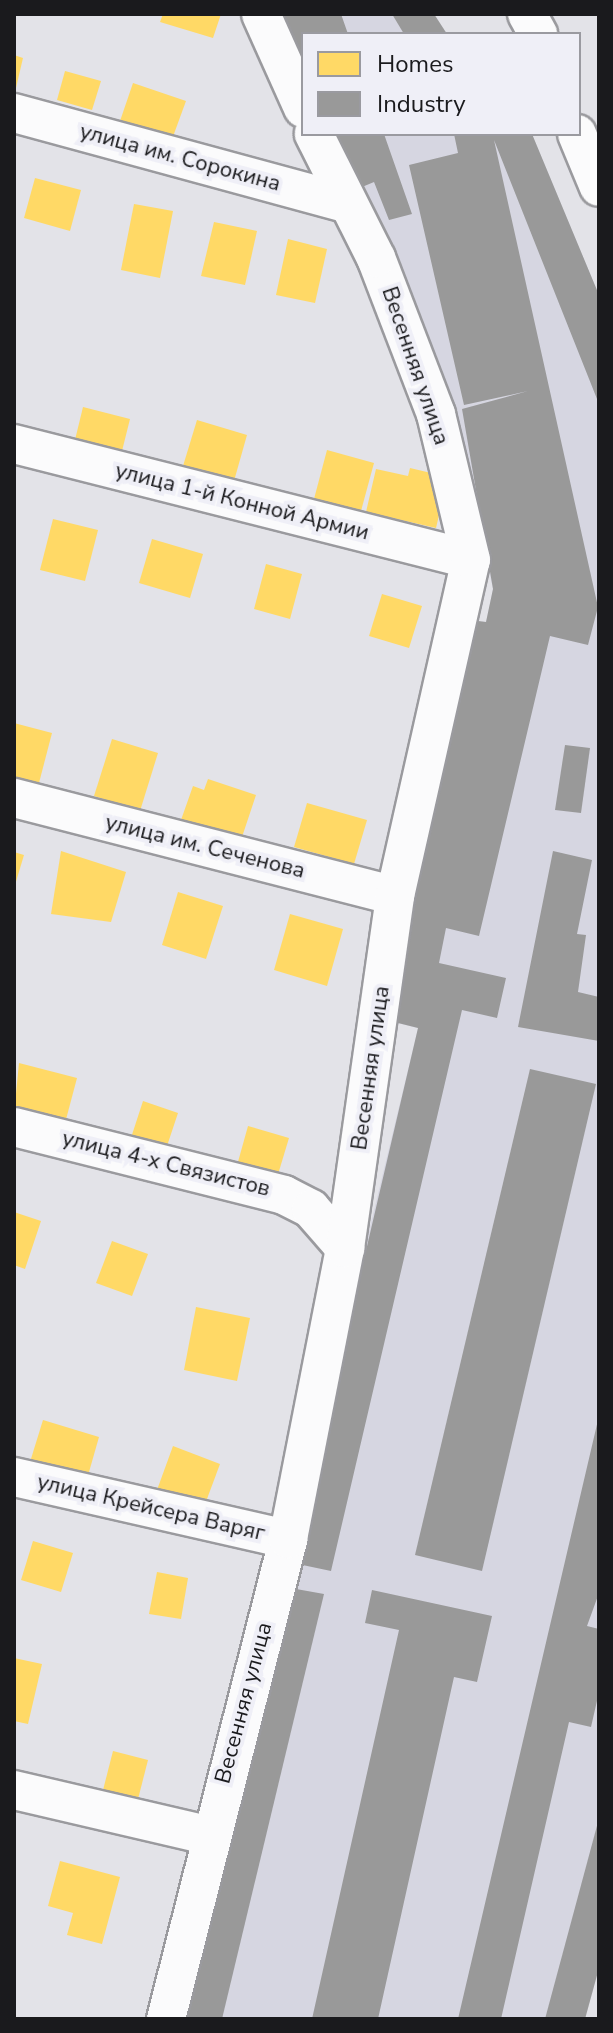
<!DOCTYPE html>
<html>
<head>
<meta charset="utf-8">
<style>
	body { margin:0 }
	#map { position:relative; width:613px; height:2033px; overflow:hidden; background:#e3e3e8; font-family:"Nunito Sans",sans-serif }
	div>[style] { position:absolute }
	.built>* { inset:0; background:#d6d6e1 }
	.homes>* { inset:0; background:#ffd966 }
	.industry>* { inset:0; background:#999 }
	.roads { filter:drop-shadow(2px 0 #9a9a9e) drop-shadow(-2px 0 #9a9a9e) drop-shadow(0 2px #9a9a9e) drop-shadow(0 -2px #9a9a9e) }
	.minor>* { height:38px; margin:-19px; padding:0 19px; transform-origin:19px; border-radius:19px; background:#fbfbfc }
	span { translate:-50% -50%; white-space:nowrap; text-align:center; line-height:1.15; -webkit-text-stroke:8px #efeff7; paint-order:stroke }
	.street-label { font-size:22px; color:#1a1a1d }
	.frame { position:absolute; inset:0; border:16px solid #1a1a1d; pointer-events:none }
	.legend { position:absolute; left:301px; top:32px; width:280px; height:104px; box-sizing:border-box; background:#efeff7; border:2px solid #9a9aa0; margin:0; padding:10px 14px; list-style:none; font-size:24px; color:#1a1a1d }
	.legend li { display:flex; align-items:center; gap:16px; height:40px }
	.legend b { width:40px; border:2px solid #9a9aa0 }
</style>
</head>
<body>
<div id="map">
	<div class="built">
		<i style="clip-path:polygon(271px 14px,434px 14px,447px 34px,303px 34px)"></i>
		<i style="clip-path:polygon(324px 134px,532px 134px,599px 295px,599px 1968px,585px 2019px,179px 2019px,418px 1028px,390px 1021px,470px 620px,486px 622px,493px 589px,453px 414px)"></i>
	</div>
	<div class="homes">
		<i style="clip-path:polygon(163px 14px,221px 14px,213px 38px,160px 22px)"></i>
		<i style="clip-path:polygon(14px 55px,23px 58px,15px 92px,14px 92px)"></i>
		<i style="clip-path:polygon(65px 71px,101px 81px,92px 110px,57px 100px)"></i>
		<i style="clip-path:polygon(133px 83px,186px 101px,171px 142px,119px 124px)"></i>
		<i style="clip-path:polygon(35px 178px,81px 190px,70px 231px,24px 218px)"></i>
		<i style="clip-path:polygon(134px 204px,173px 211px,160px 278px,121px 270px)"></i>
		<i style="clip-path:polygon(214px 222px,257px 231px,245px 285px,201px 276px)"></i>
		<i style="clip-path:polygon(288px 239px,327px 249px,315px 303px,276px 295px)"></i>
		<i style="clip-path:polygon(83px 407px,130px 419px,121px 455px,74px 444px)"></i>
		<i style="clip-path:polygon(197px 420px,247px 435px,234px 481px,183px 466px)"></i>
		<i style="clip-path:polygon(327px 450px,374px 463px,361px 511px,314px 499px)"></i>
		<i style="clip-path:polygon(410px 468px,448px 477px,436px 528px,366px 512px,376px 469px,408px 476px)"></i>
		<i style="clip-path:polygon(53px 519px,98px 530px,85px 581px,40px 570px)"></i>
		<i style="clip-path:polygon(152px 539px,203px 554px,190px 598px,139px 583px)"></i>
		<i style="clip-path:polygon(266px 564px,302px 574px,290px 619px,254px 609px)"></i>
		<i style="clip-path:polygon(382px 594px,422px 606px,409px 648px,369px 636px)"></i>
		<i style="clip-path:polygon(14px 723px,52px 733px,39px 783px,14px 777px)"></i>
		<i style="clip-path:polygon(112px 739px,158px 753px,140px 811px,94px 796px)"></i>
		<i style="clip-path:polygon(208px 779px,256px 795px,241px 840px,181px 820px,193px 786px,204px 790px)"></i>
		<i style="clip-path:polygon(307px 803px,367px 820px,354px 864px,294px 847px)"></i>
		<i style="clip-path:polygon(61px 851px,126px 872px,111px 922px,51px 914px)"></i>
		<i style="clip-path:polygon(14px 852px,24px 855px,15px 885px,14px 885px)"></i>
		<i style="clip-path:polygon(178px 892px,223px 906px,206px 959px,162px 945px)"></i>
		<i style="clip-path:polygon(290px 914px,343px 929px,327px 986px,274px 970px)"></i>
		<i style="clip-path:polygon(19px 1063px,77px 1078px,64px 1127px,14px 1114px)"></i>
		<i style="clip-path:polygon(143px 1101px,178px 1113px,163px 1158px,128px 1147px)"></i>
		<i style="clip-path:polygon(248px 1126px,289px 1138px,276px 1181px,236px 1169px)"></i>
		<i style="clip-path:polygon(14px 1212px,41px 1221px,25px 1269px,14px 1265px)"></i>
		<i style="clip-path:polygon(112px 1241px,148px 1254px,132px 1296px,96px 1283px)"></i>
		<i style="clip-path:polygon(196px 1307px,250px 1318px,237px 1381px,184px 1370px)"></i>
		<i style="clip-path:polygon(43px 1420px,99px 1437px,87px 1479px,30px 1462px)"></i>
		<i style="clip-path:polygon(173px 1446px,220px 1464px,204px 1507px,157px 1490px)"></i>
		<i style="clip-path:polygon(33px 1541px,73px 1553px,61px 1592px,21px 1580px)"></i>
		<i style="clip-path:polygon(157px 1572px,188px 1578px,181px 1619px,149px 1614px)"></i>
		<i style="clip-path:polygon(14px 1658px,42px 1664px,28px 1724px,14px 1721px)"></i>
		<i style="clip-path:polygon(113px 1751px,148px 1760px,137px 1803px,102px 1794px)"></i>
		<i style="clip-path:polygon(60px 1861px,120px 1877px,102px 1944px,67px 1935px,73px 1913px,48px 1906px)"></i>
	</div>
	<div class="industry">
		<i style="clip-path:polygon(280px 14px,341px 14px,348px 34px,303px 34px,303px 72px)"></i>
		<i style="clip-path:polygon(392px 14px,434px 14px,447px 34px,404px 34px)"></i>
		<i style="clip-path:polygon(327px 134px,384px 134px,412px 214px,389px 220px,374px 182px,350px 192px)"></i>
		<i style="clip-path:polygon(454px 134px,532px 134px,599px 295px,599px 404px,494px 140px,598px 607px,588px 645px,550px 636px,479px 936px,446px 928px,439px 963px,506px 978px,497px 1018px,462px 1010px,331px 1571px,293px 1563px,418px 1028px,390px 1021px,413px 920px,401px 917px,470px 620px,486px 622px,493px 589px,462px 409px,528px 391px,464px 405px,409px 165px,458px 153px)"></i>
		<i style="clip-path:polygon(565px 745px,590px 748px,581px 813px,555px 810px)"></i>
		<i style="clip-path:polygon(553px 851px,592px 860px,577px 934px,586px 935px,578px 992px,599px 997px,599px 1041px,518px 1027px)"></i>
		<i style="clip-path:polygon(530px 1069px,596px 1084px,482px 1571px,415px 1555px)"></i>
		<i style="clip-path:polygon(598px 1420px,599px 1593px,587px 1626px,599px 1629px,599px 1692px,591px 1727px,569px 1722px,501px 2019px,458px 2019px)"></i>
		<i style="clip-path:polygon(285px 1587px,324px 1594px,222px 2019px,178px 2019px)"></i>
		<i style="clip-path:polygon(372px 1590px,492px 1616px,477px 1682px,454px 1677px,378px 2019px,312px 2019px,399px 1630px,365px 1623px)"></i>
		<i style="clip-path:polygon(598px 1822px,599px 1968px,585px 2019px,545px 2019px)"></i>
	</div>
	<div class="roads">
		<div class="minor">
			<i style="left:261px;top:14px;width:103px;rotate:65.9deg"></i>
			<i style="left:527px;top:14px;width:23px;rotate:61deg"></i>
			<i style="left:14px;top:113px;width:343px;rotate:15.2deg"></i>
			<i style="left:577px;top:134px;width:57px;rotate:67.5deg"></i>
			<i style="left:14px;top:444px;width:471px;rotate:14.2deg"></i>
			<i style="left:14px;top:798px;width:393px;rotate:14.4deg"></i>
			<i style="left:14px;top:1127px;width:278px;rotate:14.1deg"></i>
			<i style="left:284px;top:1195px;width:30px;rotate:27deg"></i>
			<i style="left:311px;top:1209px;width:52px;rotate:48.9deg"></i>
			<i style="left:14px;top:1477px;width:281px;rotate:12.8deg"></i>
			<i style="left:14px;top:1790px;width:199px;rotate:13.1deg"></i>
			<i style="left:166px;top:2019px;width:495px;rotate:-75.7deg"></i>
			<i style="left:288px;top:1539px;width:297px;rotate:-78.9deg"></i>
			<i style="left:345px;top:1248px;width:356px;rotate:-81.9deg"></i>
			<i style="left:395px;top:896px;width:344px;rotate:-77.3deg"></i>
			<i style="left:471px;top:560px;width:150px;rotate:-103.5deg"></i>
			<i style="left:436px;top:414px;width:167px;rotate:-111deg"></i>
			<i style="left:376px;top:258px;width:139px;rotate:-116.6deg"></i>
		</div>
	</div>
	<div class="street-label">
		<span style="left:180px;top:158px;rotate:15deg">улица им. Сорокина</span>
		<span style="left:415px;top:366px;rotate:71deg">Весенняя улица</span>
		<span style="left:242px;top:502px;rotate:14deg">улица 1-й Конной Армии</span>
		<span style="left:205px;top:847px;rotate:14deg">улица им. Сеченова</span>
		<span style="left:371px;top:1068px;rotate:-82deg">Весенняя улица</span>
		<span style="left:166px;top:1164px;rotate:14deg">улица 4-х Связистов</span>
		<span style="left:151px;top:1508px;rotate:13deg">улица Крейсера Варяг</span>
		<span style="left:244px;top:1703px;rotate:-75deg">Весенняя улица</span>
	</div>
	<div class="frame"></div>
	<ul class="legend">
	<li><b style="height:22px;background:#ffd966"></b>Homes</li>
	<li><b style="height:22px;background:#999"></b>Industry</li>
	</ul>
</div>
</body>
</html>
